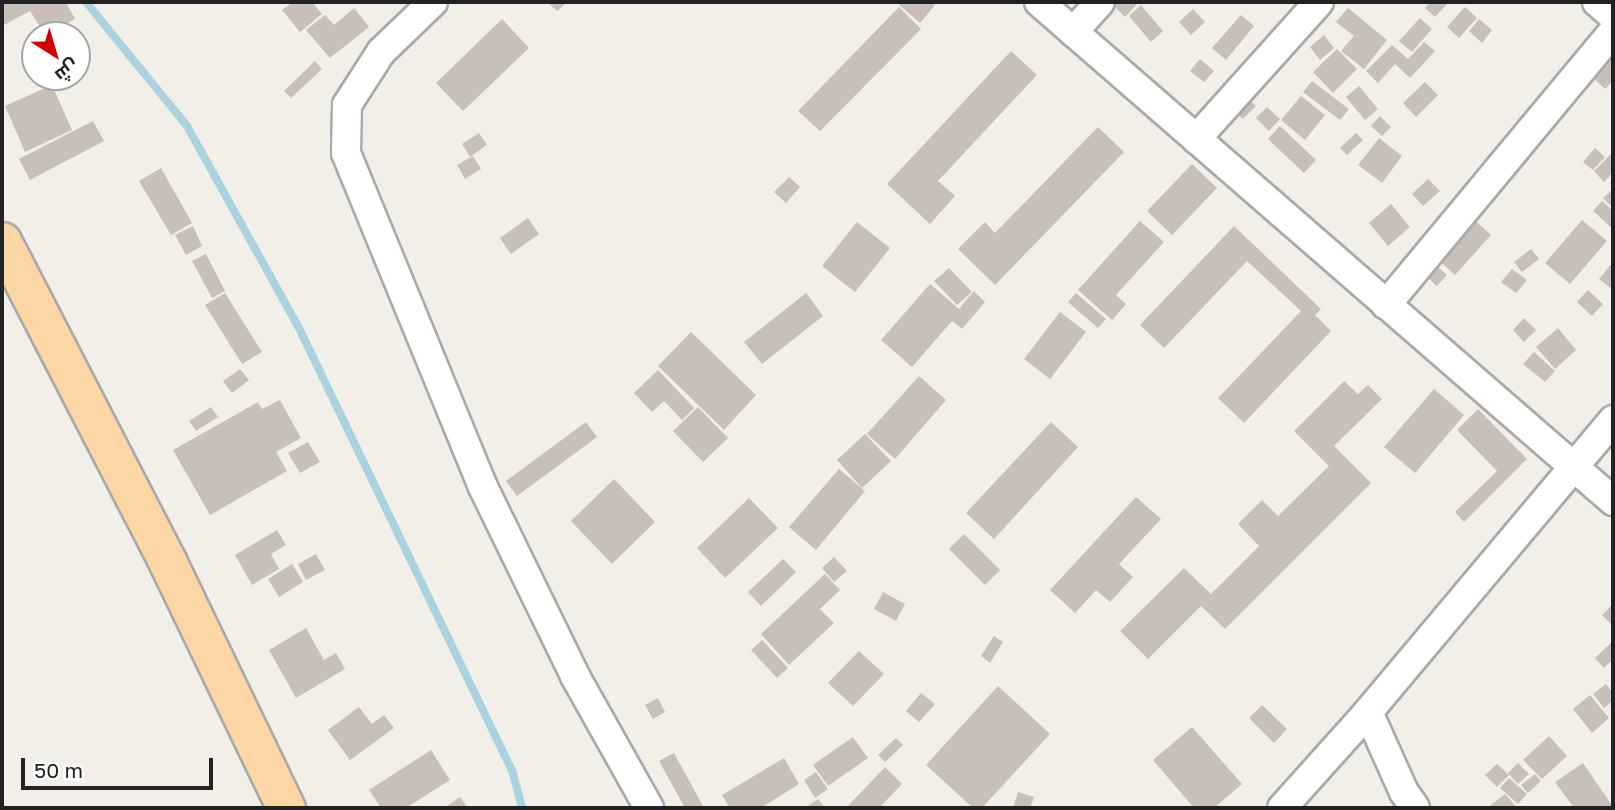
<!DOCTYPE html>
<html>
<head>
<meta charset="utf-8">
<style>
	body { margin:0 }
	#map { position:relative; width:1615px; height:810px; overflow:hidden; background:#f2efe9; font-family:"Golos Text",Cairo,sans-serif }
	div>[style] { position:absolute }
	.stream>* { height:8px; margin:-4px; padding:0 4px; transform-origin:4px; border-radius:4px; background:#aad3df }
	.building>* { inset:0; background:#c7bfb8 }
	.roads { filter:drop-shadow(2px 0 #a9a9a9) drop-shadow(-2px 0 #a9a9a9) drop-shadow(0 2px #a9a9a9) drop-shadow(0 -2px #a9a9a9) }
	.minor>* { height:28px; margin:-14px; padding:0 14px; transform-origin:14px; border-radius:14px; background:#fff }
	.major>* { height:37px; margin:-18.5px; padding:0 18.5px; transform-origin:18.5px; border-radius:18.5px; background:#fcd6a4 }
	span { translate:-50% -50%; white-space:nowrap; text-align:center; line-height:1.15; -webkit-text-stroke:5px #fff; paint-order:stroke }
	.frame { position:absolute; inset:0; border:4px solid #222; pointer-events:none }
	.north { position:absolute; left:21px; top:21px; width:70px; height:70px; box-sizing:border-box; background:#fff; border:2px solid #a7a7a7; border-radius:50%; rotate:143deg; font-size:19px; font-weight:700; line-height:28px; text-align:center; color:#222 }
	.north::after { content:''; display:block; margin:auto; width:24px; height:32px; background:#d40000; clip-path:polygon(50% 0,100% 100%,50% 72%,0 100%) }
	.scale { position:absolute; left:21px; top:758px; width:192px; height:32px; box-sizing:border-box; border:4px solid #222; border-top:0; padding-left:9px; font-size:21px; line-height:24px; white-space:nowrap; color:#222; -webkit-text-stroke:5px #fff; paint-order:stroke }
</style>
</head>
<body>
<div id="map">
	<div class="stream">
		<i style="left:86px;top:2px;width:160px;rotate:50.8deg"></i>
		<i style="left:187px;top:126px;width:229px;rotate:61deg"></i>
		<i style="left:298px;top:326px;width:493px;rotate:64.3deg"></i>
		<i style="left:512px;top:770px;width:39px;rotate:75deg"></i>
	</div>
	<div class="building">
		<i style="clip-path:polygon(2px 2px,66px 2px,75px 19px,45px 35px,30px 11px,2px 26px)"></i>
		<i style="clip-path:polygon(293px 2px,312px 2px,322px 14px,300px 32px,282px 10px)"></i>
		<i style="clip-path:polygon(547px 2px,567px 2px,557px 11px)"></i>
		<i style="clip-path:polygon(896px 2px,931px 2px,935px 5px,920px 23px)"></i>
		<i style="clip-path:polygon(1118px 2px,1139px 2px,1125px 17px,1114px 6px)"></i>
		<i style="clip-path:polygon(1431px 2px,1449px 2px,1435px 17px,1425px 8px)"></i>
		<i style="clip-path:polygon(1141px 5px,1163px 31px,1151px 42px,1129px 16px)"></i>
		<i style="clip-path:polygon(899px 7px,921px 29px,820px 131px,798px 111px)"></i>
		<i style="clip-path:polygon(1465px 7px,1477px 18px,1459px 38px,1447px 27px)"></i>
		<i style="clip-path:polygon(354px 8px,369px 27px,330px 58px,306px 30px,325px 15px,334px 25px)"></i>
		<i style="clip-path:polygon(1348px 8px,1387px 40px,1364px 69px,1341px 51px,1354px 36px,1336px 22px)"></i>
		<i style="clip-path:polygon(1193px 9px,1205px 22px,1191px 35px,1179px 22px)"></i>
		<i style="clip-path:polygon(1241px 15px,1254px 26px,1226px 60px,1212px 48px)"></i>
		<i style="clip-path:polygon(1420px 18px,1432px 29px,1412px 52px,1399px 41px)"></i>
		<i style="clip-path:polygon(502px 19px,529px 48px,463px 111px,436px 83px)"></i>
		<i style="clip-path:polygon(1479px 19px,1492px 30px,1482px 43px,1469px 31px)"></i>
		<i style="clip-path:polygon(1324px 35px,1334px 48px,1320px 60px,1310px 47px)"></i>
		<i style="clip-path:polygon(1424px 42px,1435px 51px,1410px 78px,1395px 64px,1378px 83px,1366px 71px,1392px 45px,1408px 59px)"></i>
		<i style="clip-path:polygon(1337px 49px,1357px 69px,1333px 93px,1313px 72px)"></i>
		<i style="clip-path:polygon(1011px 51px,1037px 75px,938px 181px,955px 196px,930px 224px,887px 184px)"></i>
		<i style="clip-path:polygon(1613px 55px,1613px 81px,1605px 89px,1592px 77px)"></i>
		<i style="clip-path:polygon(1200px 59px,1214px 71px,1204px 82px,1190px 71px)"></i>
		<i style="clip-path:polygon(315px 61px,322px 69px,291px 98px,284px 91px)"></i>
		<i style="clip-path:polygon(1312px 81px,1349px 109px,1340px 120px,1303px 92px)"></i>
		<i style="clip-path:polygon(1425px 82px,1438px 95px,1416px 117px,1403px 103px)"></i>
		<i style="clip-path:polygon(52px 85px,72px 130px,25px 152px,5px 106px)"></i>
		<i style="clip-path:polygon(1359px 86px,1378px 109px,1365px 120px,1346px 97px)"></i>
		<i style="clip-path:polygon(1244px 96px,1256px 106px,1243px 119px,1232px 109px)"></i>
		<i style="clip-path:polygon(1301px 96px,1325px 115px,1305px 140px,1281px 120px)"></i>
		<i style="clip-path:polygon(1267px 107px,1280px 119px,1269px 131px,1256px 118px)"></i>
		<i style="clip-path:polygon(1380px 116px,1391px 127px,1382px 136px,1371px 126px)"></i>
		<i style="clip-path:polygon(93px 121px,104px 141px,30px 180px,19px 159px)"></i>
		<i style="clip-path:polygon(1280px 126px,1316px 160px,1304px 173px,1268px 139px)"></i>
		<i style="clip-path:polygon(1098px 127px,1124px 152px,995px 285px,958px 249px,985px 222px,995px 233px)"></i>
		<i style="clip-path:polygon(479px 133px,487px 145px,470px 157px,462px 144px)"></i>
		<i style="clip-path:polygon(1356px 133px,1363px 140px,1347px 155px,1340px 148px)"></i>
		<i style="clip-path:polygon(1379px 138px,1402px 156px,1382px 183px,1358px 165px)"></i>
		<i style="clip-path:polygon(1595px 148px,1605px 157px,1593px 170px,1583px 162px)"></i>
		<i style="clip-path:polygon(1613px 152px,1613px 172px,1604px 182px,1594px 171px)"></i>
		<i style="clip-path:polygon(473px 156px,481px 169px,465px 179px,457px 165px)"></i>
		<i style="clip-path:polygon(1192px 164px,1217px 188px,1172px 235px,1147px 211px)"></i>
		<i style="clip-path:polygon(161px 168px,192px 223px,171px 235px,139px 181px)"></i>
		<i style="clip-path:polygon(789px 177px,800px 187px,786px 203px,774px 192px)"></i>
		<i style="clip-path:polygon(1428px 179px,1440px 191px,1423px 206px,1412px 194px)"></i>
		<i style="clip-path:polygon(1613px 189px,1613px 208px,1603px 198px)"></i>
		<i style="clip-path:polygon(1602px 201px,1613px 211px,1613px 229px,1593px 211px)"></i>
		<i style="clip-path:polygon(1391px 204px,1410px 227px,1388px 246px,1369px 223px)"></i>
		<i style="clip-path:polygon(1470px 216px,1491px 235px,1455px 275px,1434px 256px)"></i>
		<i style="clip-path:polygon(528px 218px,539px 234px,511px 254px,500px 238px)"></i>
		<i style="clip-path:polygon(1582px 220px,1607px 241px,1570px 284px,1545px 263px)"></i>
		<i style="clip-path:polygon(1140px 221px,1164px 242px,1116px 295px,1126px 304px,1112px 320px,1078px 290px)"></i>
		<i style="clip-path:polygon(857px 222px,890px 248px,855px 292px,822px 266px)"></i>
		<i style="clip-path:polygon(193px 226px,202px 246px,186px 255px,175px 235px)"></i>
		<i style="clip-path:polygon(1234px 226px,1321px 309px,1315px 315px,1331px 331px,1244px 423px,1218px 398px,1301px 311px,1247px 261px,1164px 348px,1140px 325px)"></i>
		<i style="clip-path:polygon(1531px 249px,1539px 259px,1522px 272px,1514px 262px)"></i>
		<i style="clip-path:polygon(206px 254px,225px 291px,212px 298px,192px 261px)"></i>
		<i style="clip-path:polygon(1431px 261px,1447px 275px,1437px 286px,1422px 272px)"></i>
		<i style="clip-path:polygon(1613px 262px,1613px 290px,1599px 279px)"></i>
		<i style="clip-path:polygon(949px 268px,972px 292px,957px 305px,934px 281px)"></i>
		<i style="clip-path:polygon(1512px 269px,1527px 280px,1516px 293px,1501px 282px)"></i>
		<i style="clip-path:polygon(930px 284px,959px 309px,974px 291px,985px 302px,962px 329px,952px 321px,912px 367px,881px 340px)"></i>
		<i style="clip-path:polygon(1588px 290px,1603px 304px,1592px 316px,1577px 302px)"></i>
		<i style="clip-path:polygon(225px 293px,262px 352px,242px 364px,205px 305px)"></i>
		<i style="clip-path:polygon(806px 293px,823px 316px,762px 364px,744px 342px)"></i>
		<i style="clip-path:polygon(1076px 293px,1106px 319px,1098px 328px,1068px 302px)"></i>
		<i style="clip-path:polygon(1060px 312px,1086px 332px,1050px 379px,1024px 359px)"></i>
		<i style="clip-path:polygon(1524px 318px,1536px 330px,1524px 342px,1513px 330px)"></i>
		<i style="clip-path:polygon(1558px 328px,1576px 350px,1555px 369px,1536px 347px)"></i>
		<i style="clip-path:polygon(691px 332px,756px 395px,724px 430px,658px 366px)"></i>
		<i style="clip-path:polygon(1534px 352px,1555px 371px,1545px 382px,1523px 364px)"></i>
		<i style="clip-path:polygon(240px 369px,249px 380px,232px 393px,223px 381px)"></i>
		<i style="clip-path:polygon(658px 370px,694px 408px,682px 420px,664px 401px,652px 412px,634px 393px)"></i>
		<i style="clip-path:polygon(919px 376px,946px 400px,895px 459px,867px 434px)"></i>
		<i style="clip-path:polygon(1344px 381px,1358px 394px,1368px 385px,1382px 399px,1334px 446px,1371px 483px,1225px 629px,1201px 606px,1148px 659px,1120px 631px,1184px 568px,1211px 594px,1259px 546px,1238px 524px,1262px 500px,1278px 516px,1329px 466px,1294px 431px)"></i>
		<i style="clip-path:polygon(1434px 389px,1464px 415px,1415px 473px,1384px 447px)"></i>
		<i style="clip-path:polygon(280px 400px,301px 438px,276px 452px,287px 471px,210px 515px,173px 450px,258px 402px,262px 409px)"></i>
		<i style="clip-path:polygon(211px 407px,218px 417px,196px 431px,189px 421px)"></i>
		<i style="clip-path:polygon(698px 407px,728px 438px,703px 462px,673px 431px)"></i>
		<i style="clip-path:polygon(1478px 409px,1527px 459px,1464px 522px,1455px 512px,1497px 471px,1457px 430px)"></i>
		<i style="clip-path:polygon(586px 422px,597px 437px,517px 496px,506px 481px)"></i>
		<i style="clip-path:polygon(1051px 422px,1078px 447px,994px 539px,966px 513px)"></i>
		<i style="clip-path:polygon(865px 434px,891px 461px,862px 488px,837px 460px)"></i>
		<i style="clip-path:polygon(308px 442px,320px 462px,300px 473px,288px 453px)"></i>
		<i style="clip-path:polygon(839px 469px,865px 491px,816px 550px,789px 527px)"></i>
		<i style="clip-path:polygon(614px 479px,655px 522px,612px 564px,571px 521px)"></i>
		<i style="clip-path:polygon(1136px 497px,1161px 519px,1119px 564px,1133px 577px,1110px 602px,1096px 590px,1075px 613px,1050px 590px)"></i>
		<i style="clip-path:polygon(749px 498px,778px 528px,725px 578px,697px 548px)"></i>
		<i style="clip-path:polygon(277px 530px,286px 545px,271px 554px,279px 569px,252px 585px,235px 555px)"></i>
		<i style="clip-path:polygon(964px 534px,1000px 570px,985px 585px,949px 549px)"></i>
		<i style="clip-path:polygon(316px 554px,325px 570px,306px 580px,298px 564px)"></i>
		<i style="clip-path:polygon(834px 557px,847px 571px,834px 582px,822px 568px)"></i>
		<i style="clip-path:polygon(783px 559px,796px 572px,761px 606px,748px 592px)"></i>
		<i style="clip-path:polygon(292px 564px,303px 582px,279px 597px,268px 579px)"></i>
		<i style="clip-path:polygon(825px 574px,840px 590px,820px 609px,834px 623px,789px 665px,761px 634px)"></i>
		<i style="clip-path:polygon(883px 592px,905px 604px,896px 621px,874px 609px)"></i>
		<i style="clip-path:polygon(1613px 604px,1613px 626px,1602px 615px)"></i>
		<i style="clip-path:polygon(306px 628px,324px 660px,336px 653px,345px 669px,296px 698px,269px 650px)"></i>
		<i style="clip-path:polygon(994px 636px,1003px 642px,990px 663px,981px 656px)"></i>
		<i style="clip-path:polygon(762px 640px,788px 668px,777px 678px,751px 650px)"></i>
		<i style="clip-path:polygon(1613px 641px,1613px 659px,1604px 668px,1595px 658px)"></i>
		<i style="clip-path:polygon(859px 651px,884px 674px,853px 706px,828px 683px)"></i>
		<i style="clip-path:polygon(1606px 684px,1613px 693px,1613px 701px,1604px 708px,1593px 694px)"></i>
		<i style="clip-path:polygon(998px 686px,1050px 734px,982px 808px,973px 808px,926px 765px)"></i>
		<i style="clip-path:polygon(921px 693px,935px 704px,919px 722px,906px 711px)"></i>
		<i style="clip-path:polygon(1590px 695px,1609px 718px,1592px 733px,1573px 709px)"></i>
		<i style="clip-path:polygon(658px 698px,665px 712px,653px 719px,645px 705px)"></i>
		<i style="clip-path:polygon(1262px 705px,1287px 729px,1274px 743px,1249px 718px)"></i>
		<i style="clip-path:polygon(359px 707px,372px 724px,384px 715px,394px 728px,350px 760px,328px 730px)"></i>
		<i style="clip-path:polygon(1192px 727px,1242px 784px,1214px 808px,1194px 808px,1153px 760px)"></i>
		<i style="clip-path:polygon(1549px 736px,1567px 756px,1542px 779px,1523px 760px)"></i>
		<i style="clip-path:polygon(853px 737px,868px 758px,828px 786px,813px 765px)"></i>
		<i style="clip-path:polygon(896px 738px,903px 745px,885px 762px,878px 755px)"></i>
		<i style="clip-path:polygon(431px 750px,450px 780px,406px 808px,381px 808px,369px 790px)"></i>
		<i style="clip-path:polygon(674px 753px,704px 808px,685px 808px,659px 761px)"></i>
		<i style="clip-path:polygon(784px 758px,799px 784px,761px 808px,730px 808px,722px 795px)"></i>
		<i style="clip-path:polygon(1518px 763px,1529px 774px,1518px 784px,1508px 773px)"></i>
		<i style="clip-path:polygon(1583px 763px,1613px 807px,1611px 808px,1574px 808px,1555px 782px)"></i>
		<i style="clip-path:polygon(1497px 764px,1509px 775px,1497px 787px,1485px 775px)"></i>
		<i style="clip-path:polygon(885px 767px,902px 784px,879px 808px,846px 808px)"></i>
		<i style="clip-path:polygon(816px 772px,828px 789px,815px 798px,804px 780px)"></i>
		<i style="clip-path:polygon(1535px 774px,1541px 781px,1528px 793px,1521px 785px)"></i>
		<i style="clip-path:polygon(1509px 778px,1527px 794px,1518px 804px,1500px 788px)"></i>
		<i style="clip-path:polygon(1018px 792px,1034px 797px,1030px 808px,1013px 808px)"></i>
		<i style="clip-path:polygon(1505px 794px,1517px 808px,1487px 808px)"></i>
		<i style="clip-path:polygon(460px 797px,468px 808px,444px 808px)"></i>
		<i style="clip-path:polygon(818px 799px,825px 808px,805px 808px)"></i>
	</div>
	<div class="roads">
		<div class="minor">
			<i style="left:433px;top:2px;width:72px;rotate:136.1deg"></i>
			<i style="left:381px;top:52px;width:63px;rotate:122.7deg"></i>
			<i style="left:347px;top:105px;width:48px;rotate:91.2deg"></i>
			<i style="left:346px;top:153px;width:361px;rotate:67.7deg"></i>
			<i style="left:483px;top:487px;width:210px;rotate:64deg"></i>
			<i style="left:575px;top:676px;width:151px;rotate:60.7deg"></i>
			<i style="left:1039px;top:2px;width:761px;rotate:41deg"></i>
			<i style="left:1597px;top:2px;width:21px;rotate:41deg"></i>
			<i style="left:1073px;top:32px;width:40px;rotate:-48deg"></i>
			<i style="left:1196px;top:139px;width:184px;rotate:-48.1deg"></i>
			<i style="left:1386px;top:305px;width:355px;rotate:-50.3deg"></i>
			<i style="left:1368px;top:712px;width:88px;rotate:65.8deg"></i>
			<i style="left:1404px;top:792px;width:19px;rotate:55deg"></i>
			<i style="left:1282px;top:808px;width:129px;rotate:-48.1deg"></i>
			<i style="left:1368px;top:712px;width:381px;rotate:-50deg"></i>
		</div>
		<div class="major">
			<i style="left:2px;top:241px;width:362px;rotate:62.7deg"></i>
			<i style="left:168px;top:563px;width:272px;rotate:64.3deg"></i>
		</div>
	</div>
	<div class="frame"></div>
	<div class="north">ش</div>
	<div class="scale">50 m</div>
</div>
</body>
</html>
